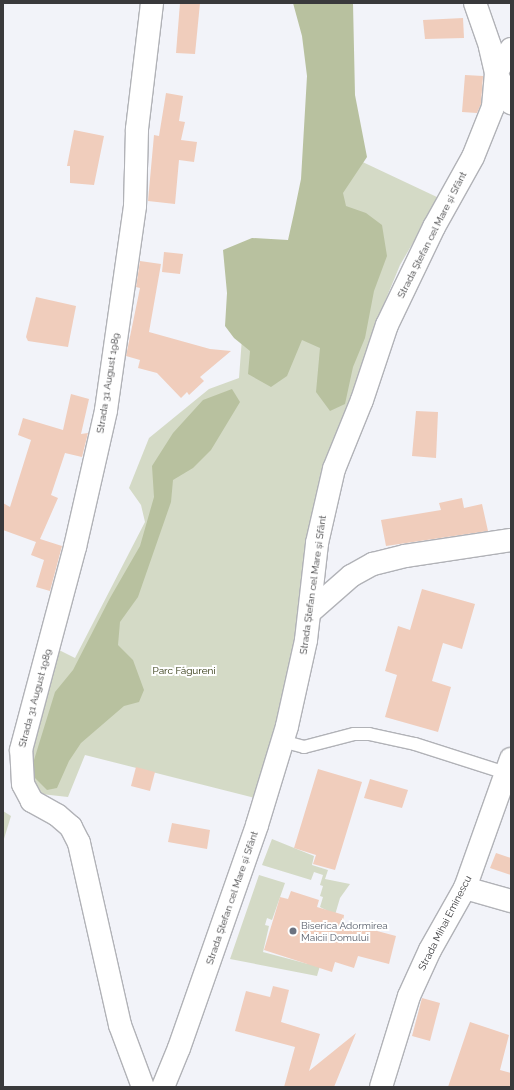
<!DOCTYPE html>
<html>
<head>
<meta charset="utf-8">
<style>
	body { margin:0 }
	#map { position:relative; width:514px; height:1090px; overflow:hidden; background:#f2f3f9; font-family:Raleway,sans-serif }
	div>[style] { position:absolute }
	.green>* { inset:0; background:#d4dac6 }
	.forest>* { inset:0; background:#b8c19f }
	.building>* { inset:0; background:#f0cdbc }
	.roads { filter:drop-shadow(1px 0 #b1b2b7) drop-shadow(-1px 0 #b1b2b7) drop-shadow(0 1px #b1b2b7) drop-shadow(0 -1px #b1b2b7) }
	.lane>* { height:12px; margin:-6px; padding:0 6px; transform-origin:6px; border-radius:6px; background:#fff }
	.street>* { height:22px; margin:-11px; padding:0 11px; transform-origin:11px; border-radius:11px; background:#fff }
	.dots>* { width:11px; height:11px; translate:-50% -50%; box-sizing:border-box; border:2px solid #fff; border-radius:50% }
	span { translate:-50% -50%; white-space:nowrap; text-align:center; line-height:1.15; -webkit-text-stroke:4px #fff; paint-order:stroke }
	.street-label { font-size:10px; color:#39393b }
	.park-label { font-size:10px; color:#2d340c }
	.worship-label { font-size:10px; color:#5b616d }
	.left { translate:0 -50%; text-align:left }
	.frame { position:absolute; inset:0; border:4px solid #39393b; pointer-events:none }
</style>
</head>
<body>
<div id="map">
	<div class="green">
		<i style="clip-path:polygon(318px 141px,439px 198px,400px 265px,381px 311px,302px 600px,276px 742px,255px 798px,85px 755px,68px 797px,41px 794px,27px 767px,59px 650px,75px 658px,145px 522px,141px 505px,129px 488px,149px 438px,209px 389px,239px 378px,249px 244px,294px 255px)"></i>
		<i style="clip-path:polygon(3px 811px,11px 816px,3px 842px)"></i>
		<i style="clip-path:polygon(272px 839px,314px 856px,312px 865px,328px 870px,325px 879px,350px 884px,340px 898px,317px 976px,230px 959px,259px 875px,285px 883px,272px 920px,267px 918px,265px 925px,269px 926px,263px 952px,308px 964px,326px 910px,320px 907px,323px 897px,320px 896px,323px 886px,320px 885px,323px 875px,314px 872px,311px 880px,262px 865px)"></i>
	</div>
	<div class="forest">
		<i style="clip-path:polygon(293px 3px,353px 3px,355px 95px,367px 157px,343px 193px,346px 206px,366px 213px,382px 225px,387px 256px,374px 291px,365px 338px,353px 367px,345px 404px,330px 411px,316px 392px,320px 348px,302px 340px,287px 376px,271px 387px,248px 374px,250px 351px,234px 338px,225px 326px,227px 293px,223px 250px,252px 238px,288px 240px,294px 213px,301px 179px,307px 76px,302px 36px)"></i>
		<i style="clip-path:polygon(232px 389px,240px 402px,211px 450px,193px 468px,173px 480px,171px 502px,138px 597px,120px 622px,118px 645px,133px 660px,144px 690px,139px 702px,124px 706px,81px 743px,69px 761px,57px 788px,47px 790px,30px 773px,55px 692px,73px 670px,110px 598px,140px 546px,154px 497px,152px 466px,173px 433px,203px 400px)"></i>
	</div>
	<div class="building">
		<i style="clip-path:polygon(180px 3px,200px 3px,195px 54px,176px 53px)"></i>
		<i style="clip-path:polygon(463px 18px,464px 38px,425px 39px,423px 20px)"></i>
		<i style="clip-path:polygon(465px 75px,483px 76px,481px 104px,477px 113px,462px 112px)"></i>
		<i style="clip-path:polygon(166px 93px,183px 96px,179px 121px,185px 122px,181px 140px,197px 142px,194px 162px,179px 160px,175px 204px,148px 201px,154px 135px,159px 136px)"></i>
		<i style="clip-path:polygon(74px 130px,104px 136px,94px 185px,70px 183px,70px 166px,67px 166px)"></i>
		<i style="clip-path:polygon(164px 252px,183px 254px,180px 274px,162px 272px)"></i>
		<i style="clip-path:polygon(140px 261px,161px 264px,149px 332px,210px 349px,231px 351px,200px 377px,204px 381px,189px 395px,187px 392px,181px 398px,157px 373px,138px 368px,140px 360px,126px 356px,140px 288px,136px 287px)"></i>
		<i style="clip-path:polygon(36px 297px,76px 306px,68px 347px,28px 341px,26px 337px)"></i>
		<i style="clip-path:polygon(71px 394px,89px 399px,81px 434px,88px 433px,82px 457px,65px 453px,51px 495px,58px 498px,40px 539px,62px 546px,50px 591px,36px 587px,44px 560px,31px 555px,36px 542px,3px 530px,3px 503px,10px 507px,31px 440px,18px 435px,23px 418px,63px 430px)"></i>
		<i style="clip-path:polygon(416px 411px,438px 412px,436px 458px,412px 456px)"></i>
		<i style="clip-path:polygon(462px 498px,464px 508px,482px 504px,488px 531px,386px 546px,381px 520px,441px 510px,439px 503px)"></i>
		<i style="clip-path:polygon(422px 589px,475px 604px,462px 649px,443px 643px,432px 681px,451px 687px,438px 732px,385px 717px,397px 675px,385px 671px,398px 626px,410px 630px)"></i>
		<i style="clip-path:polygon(136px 767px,155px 772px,150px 791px,131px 786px)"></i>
		<i style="clip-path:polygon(318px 769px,362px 782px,335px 870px,313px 864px,316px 855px,294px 848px)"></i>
		<i style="clip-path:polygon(370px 779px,408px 790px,402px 808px,364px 798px)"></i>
		<i style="clip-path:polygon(172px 823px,210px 830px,207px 849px,168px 842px)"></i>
		<i style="clip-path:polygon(496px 853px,511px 858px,511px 875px,490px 868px)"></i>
		<i style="clip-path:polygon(291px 891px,319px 900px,317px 907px,344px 915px,343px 922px,396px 936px,389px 964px,358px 956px,354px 968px,335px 962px,332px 972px,264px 950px,280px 897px,288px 899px)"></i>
		<i style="clip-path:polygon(273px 986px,289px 990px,281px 1022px,320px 1034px,309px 1071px,356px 1033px,334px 1087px,284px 1087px,295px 1047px,235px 1031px,246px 991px,270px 997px)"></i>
		<i style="clip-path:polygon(422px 998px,440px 1003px,430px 1041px,412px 1036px)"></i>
		<i style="clip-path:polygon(470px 1022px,509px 1035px,500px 1070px,511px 1073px,511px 1087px,448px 1087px)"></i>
	</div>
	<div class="roads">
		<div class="lane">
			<i style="left:282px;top:741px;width:23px;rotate:15deg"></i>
			<i style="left:304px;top:747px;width:52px;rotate:-14.6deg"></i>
			<i style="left:354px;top:734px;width:15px"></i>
			<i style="left:369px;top:734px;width:47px;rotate:12.3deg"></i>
			<i style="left:415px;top:744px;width:96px;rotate:17.7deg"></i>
		</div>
		<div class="street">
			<i style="left:511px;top:49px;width:28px;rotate:122deg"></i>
			<i style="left:496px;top:73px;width:34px;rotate:63deg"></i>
			<i style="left:310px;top:612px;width:55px;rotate:-41.3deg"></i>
			<i style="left:351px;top:576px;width:25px;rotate:-29deg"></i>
			<i style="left:373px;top:564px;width:33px;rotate:-14deg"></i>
			<i style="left:405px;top:556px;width:107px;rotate:-8.6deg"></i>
			<i style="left:465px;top:888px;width:48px;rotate:15.8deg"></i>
			<i style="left:143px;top:1087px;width:66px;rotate:-110.4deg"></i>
			<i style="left:120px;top:1025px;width:187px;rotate:-102.7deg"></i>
			<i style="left:79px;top:843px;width:18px;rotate:-117deg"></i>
			<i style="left:71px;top:827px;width:18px;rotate:-139deg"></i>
			<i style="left:57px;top:815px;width:29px;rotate:-151deg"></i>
			<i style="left:32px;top:801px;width:19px;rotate:-118deg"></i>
			<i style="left:23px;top:784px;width:34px;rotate:-93deg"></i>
			<i style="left:21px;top:750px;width:210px;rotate:-75.1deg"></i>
			<i style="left:75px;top:547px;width:140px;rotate:-77.2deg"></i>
			<i style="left:106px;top:410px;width:206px;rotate:-81.9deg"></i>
			<i style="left:135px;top:206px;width:77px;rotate:-88.5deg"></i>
			<i style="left:137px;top:129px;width:127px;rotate:-83.2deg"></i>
			<i style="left:163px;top:1087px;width:42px;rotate:-67.7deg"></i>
			<i style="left:179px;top:1048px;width:236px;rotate:-70.7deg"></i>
			<i style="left:257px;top:825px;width:103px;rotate:-73.1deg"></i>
			<i style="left:287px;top:726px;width:88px;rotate:-77.5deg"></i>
			<i style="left:306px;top:640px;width:98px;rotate:-83.5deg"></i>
			<i style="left:317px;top:543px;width:76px;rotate:-77.1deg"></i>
			<i style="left:334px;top:469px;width:74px;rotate:-67.9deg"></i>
			<i style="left:362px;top:400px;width:79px;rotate:-71.6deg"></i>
			<i style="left:387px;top:325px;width:109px;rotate:-64.4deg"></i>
			<i style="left:434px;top:227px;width:80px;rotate:-60.9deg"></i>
			<i style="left:473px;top:157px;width:54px;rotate:-68.2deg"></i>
			<i style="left:493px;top:107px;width:34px;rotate:-85deg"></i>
			<i style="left:496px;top:73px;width:28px;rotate:-103deg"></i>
			<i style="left:490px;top:46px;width:46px;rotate:-109.2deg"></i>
			<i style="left:381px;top:1087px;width:95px;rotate:-72.9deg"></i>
			<i style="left:409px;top:996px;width:51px;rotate:-65.5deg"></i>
			<i style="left:430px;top:950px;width:71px;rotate:-60.6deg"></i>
			<i style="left:465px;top:888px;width:137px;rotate:-70.4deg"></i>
		</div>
	</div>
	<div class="dots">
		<i style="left:293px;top:931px;background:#6b7280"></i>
	</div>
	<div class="street-label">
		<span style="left:432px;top:235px;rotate:-63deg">Strada Ștefan cel Mare și Sfânt</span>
		<span style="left:108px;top:383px;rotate:-81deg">Strada 31 August 1989</span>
		<span style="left:313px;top:585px;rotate:-82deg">Strada Ștefan cel Mare și Sfânt</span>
		<span style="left:35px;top:698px;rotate:-75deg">Strada 31 August 1989</span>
		<span style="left:232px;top:898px;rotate:-71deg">Strada Ștefan cel Mare și Sfânt</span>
		<span style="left:445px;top:923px;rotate:-63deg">Strada Mihai Eminescu</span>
	</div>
	<div class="park-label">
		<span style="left:184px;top:671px">Parc Făgureni</span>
	</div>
	<div class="worship-label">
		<span class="left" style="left:301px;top:931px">Biserica Adormirea<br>Maicii Domului</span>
	</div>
	<div class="frame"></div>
</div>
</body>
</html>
